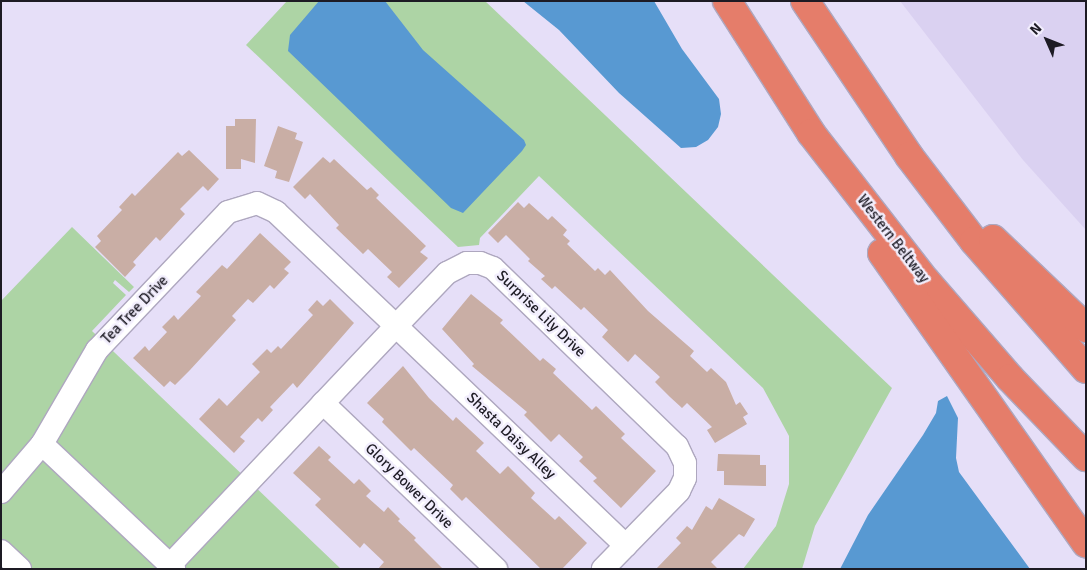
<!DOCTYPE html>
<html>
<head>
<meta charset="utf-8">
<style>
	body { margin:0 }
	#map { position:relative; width:1087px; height:570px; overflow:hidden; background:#e6dff8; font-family:Signika,sans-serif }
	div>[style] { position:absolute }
	.built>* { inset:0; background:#dad1f1 }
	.green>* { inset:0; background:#add4a5 }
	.water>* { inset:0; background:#5899d2 }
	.building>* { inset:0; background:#c9aea5 }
	.roads { filter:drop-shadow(1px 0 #aea7bf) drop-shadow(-1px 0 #aea7bf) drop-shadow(0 1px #aea7bf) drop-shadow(0 -1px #aea7bf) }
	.minor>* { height:22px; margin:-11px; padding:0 11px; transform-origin:11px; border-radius:11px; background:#fff }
	.highway>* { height:28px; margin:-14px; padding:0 14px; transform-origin:14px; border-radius:14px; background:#e57d6a }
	span { translate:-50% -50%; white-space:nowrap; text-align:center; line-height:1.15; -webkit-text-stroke:5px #f2eefd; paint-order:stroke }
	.street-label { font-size:15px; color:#1d1b24 }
	.frame { position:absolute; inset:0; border:2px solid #1d1b24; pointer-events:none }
	.north { position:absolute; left:1022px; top:15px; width:50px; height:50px; -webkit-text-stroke:4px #f2eefd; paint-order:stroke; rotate:314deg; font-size:14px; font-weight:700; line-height:20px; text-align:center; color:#1d1b24 }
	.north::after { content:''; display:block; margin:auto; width:18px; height:22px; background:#1d1b24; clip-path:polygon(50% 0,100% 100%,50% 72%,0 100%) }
</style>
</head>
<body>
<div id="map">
	<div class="built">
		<i style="clip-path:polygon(900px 1px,1086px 1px,1086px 230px,1023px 160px)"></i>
	</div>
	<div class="green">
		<i style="clip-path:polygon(287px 1px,485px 1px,892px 388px,815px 526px,802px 569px,743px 569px,776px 526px,789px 484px,789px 436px,763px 388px,539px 176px,480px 238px,479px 245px,458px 247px,246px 45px)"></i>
		<i style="clip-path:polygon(72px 227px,134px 287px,129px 292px,115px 280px,113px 283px,126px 295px,92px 331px,341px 569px,1px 569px,1px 301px)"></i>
	</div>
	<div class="water">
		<i style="clip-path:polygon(319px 1px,385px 1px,423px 50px,524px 140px,526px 145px,522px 151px,463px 213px,451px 208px,288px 51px,290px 35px)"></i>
		<i style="clip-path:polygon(523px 1px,654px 1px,682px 49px,719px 99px,721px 114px,718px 127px,708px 140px,696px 147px,681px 148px,619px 93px,559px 30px)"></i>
		<i style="clip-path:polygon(947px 396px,958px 418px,956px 458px,959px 472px,1030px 569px,840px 569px,868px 515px,923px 435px,936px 413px,938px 401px)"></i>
	</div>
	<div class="building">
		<i style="clip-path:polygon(235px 119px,256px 119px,255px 163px,241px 159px,241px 169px,226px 169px,226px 126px,235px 126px)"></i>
		<i style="clip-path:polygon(278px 126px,297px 133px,295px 139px,303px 142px,289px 182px,275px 178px,277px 171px,264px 166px)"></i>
		<i style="clip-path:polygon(189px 150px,219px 179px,208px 191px,203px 186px,180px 209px,185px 214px,160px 241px,156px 237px,133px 262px,136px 265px,125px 277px,95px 247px,101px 241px,97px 236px,122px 210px,119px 207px,132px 193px,135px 196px,178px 152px,182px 156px)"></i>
		<i style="clip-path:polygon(323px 157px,330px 163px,334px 159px,367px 190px,371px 187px,379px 195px,376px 198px,426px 246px,420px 252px,428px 258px,399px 288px,387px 277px,392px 272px,368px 249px,363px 254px,336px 228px,339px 225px,310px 194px,305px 199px,293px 187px)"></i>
		<i style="clip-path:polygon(518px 202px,524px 208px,529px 203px,548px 220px,552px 216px,567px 230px,563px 235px,570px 241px,567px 244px,595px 271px,598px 268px,605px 275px,610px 270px,648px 311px,694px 351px,690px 356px,707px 372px,711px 368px,726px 382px,736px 405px,740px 402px,748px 414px,743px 417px,747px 424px,715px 443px,707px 430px,712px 427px,687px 403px,682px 408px,670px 397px,655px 382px,660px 377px,635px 354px,628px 362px,602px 337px,608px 330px,584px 307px,581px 310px,555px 286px,552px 289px,541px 279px,545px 276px,528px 261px,530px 259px,506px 235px,498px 243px,488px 233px)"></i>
		<i style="clip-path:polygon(260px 233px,291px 262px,284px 269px,289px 273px,274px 289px,270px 285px,253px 303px,248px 299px,232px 316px,236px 320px,190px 370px,175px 385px,170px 381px,164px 387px,133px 358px,145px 346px,149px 351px,167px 332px,162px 327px,174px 315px,178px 320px,201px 296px,196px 292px,222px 265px,227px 269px)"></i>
		<i style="clip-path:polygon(471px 294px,503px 320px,500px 323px,540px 361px,543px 358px,556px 369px,553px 373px,592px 410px,596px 406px,625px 434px,621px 438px,656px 471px,621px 508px,593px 481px,597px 478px,579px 461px,583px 457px,559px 434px,551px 442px,524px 415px,527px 412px,472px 366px,474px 364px,442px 329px)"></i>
		<i style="clip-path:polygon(330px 299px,354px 323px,297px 388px,293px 383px,270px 407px,273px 410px,262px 422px,258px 418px,240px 437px,245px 441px,234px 453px,199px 419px,219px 398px,227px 406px,260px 372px,252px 364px,267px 349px,271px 353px,278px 346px,281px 349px,313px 315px,308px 310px,317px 300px,323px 306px)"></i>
		<i style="clip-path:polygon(403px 366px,429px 398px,453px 421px,456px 417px,484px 443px,476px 451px,500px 474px,508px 466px,535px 493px,531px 498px,555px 520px,559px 516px,587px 543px,562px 569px,541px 569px,466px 497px,462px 501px,450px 489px,453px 485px,414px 448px,411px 451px,382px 422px,384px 419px,367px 403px)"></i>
		<i style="clip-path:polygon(319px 446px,331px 457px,328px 460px,354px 484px,359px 479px,371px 491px,366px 496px,384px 512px,388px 507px,400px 519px,398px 521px,416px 538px,414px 540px,443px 569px,378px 569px,384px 562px,364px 543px,360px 548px,315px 505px,321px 499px,293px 473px)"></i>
		<i style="clip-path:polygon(718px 454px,760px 455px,760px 465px,766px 465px,766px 486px,724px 485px,724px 471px,717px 471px)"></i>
		<i style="clip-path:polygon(719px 498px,755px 519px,744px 537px,739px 534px,711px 562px,718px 569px,656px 569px,681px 543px,676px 538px,687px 526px,692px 530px,706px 506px,712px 510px)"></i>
	</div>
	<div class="roads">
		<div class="minor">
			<i style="left:323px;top:403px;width:240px;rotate:43.8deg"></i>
			<i style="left:42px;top:444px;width:182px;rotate:43.4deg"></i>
			<i style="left:1px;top:492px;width:63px;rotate:-49.5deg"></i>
			<i style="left:42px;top:444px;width:109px;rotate:-59.7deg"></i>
			<i style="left:97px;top:350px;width:190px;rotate:-46.5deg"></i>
			<i style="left:228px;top:212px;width:30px;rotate:-17deg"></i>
			<i style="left:257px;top:203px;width:21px;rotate:25deg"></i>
			<i style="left:276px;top:212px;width:166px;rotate:43.5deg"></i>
			<i style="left:396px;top:326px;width:74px;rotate:-46.1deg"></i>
			<i style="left:447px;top:273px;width:22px;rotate:-27deg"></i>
			<i style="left:467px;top:263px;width:13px"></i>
			<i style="left:480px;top:263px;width:14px;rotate:21deg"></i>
			<i style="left:493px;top:268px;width:256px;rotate:44.1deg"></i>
			<i style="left:677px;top:446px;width:19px;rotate:65deg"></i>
			<i style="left:685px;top:463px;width:15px;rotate:90deg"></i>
			<i style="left:685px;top:478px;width:14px;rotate:115deg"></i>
			<i style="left:679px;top:491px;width:109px;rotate:134.3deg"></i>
			<i style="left:1px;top:551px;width:26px;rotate:43deg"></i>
			<i style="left:170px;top:565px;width:329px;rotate:-46.6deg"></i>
			<i style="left:396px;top:326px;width:318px;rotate:43.7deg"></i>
		</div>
		<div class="highway">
			<i style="left:727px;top:1px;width:156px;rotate:57.5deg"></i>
			<i style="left:811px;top:133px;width:187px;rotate:52.2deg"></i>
			<i style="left:926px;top:281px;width:128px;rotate:49.1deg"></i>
			<i style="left:1010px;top:378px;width:110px;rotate:46.1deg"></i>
			<i style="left:805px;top:1px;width:187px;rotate:56.1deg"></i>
			<i style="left:909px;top:156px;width:107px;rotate:52.6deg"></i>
			<i style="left:974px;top:241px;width:170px;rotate:48.8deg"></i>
			<i style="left:993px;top:239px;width:129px;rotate:43.7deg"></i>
			<i style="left:882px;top:253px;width:355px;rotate:54.9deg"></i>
		</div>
	</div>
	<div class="street-label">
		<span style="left:893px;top:239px;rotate:52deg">Western Beltway</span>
		<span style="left:135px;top:310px;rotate:-46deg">Tea Tree Drive</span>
		<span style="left:541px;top:314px;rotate:44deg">Surprise Lily Drive</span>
		<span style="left:511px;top:436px;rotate:44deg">Shasta Daisy Alley</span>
		<span style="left:409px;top:486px;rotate:44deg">Glory Bower Drive</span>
	</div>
	<div class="frame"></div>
	<div class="north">N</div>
</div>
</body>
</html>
